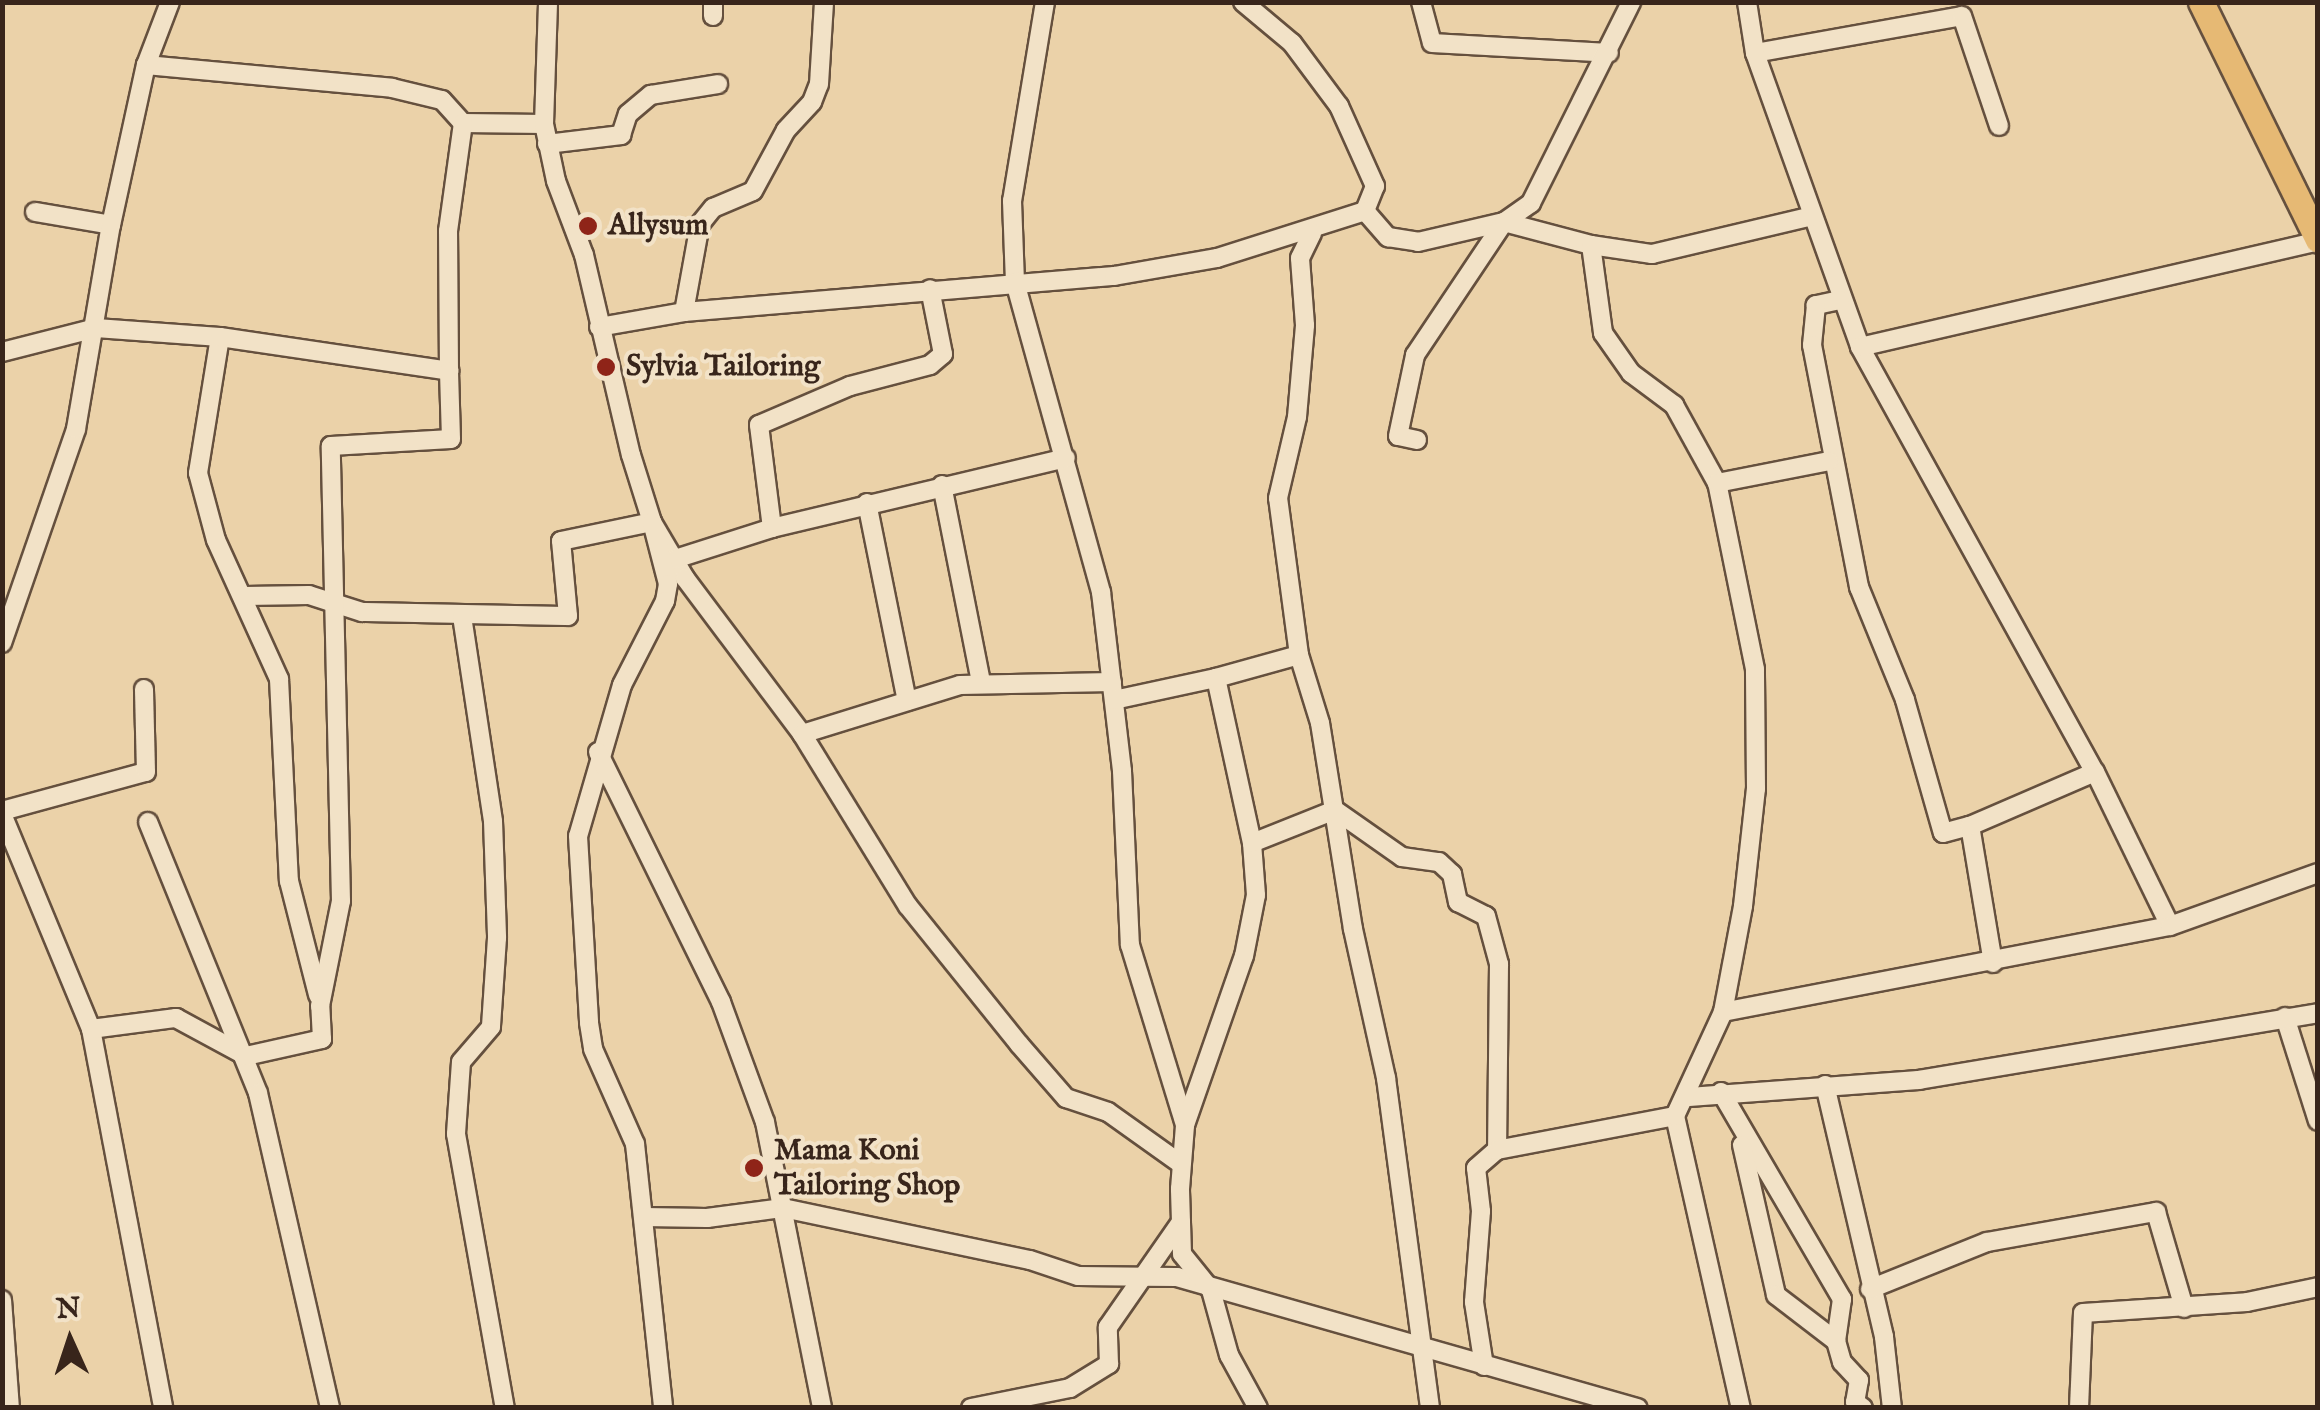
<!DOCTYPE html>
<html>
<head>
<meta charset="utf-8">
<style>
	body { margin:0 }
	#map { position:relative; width:2320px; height:1410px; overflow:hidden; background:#ebd2a9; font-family:"IM FELL English",serif }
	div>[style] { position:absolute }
	.roads { filter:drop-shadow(2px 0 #65503e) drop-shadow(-2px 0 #65503e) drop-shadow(0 2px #65503e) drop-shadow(0 -2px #65503e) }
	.minor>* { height:18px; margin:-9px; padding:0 9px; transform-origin:9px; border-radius:9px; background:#f2e2c7 }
	.highway>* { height:25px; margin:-12.5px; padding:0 12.5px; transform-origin:12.5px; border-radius:12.5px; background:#e6b974 }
	.dots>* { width:28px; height:28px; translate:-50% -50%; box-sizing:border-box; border:5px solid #f2e2c7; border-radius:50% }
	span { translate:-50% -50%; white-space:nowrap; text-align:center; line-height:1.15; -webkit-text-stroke:8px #f2e2c7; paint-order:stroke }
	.poi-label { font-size:30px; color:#38251b; font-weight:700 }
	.left { translate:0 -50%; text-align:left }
	.frame { position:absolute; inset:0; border:5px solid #38251b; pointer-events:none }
	.north { position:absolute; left:20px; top:1290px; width:100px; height:100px; -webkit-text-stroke:8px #f2e2c7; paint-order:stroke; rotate:357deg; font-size:28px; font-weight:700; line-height:40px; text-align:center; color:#38251b }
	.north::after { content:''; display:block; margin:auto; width:35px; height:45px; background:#38251b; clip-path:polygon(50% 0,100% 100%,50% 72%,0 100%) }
</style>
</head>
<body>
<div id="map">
	<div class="roads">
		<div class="minor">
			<i style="left:713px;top:2px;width:14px;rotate:90deg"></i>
			<i style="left:1045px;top:2px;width:202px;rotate:99.4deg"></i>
			<i style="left:1012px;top:201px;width:81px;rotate:87.9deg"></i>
			<i style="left:1015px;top:282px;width:322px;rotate:74.5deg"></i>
			<i style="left:1101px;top:592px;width:180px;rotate:83.3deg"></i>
			<i style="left:1122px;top:771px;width:174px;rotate:87.4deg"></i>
			<i style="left:1130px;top:945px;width:188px;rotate:73deg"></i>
			<i style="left:1243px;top:2px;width:64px;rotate:39.9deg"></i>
			<i style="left:1292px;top:43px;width:79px;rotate:53.3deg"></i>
			<i style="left:1339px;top:106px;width:88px;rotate:65.8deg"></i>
			<i style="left:1375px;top:186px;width:27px;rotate:112deg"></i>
			<i style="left:1421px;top:2px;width:42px;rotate:75deg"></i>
			<i style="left:1432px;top:43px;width:177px;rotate:3.2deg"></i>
			<i style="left:1747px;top:2px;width:52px;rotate:81.1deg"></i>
			<i style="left:1755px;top:53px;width:210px;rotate:-10.1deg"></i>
			<i style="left:1962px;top:16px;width:116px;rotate:71.4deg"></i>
			<i style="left:1755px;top:53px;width:312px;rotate:70.3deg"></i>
			<i style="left:1860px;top:347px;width:486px;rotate:61.1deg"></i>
			<i style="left:2095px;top:772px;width:171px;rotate:64deg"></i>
			<i style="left:146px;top:65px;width:247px;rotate:5.3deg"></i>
			<i style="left:392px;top:88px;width:51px;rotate:13.5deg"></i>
			<i style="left:442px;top:100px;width:31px;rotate:48deg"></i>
			<i style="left:463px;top:123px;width:81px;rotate:0.7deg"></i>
			<i style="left:544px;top:124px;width:58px;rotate:78.1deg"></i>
			<i style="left:556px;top:181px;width:79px;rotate:69.3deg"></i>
			<i style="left:584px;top:255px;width:205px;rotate:76.8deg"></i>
			<i style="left:631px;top:455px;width:70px;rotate:72.6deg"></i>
			<i style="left:652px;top:522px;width:65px;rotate:59.5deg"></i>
			<i style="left:685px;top:578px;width:195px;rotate:53.1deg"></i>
			<i style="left:802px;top:734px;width:202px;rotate:58.4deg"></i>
			<i style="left:908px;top:906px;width:177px;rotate:51.2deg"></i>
			<i style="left:1019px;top:1044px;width:72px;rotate:49deg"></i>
			<i style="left:1066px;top:1098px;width:44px;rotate:18.4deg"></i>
			<i style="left:1108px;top:1112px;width:90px;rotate:35.5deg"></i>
			<i style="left:544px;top:124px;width:122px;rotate:-88.1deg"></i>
			<i style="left:547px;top:144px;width:75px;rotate:-6.9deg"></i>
			<i style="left:621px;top:135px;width:22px;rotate:-72deg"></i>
			<i style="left:628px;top:114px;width:30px;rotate:-40deg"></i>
			<i style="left:651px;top:95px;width:68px;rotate:-9.3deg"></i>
			<i style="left:35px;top:212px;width:77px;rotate:9.7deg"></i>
			<i style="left:1591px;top:245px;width:62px;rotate:8.4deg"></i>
			<i style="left:1652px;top:254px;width:165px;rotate:-13.3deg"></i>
			<i style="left:1840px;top:300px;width:25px;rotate:168deg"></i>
			<i style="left:1816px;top:305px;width:40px;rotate:95.7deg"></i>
			<i style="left:1812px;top:345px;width:247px;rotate:79deg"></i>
			<i style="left:1859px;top:587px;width:122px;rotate:67.8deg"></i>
			<i style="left:1905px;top:700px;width:138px;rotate:74.1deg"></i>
			<i style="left:1943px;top:833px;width:28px;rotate:-15deg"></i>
			<i style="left:684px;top:312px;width:89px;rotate:-79.7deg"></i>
			<i style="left:700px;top:224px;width:21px;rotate:-51deg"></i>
			<i style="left:713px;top:208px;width:43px;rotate:-23deg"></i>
			<i style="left:753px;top:191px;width:69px;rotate:-61.6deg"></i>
			<i style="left:786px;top:130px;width:38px;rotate:-47deg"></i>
			<i style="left:812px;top:102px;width:19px;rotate:-69deg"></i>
			<i style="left:819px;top:84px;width:82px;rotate:-86.5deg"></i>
			<i style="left:599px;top:327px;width:86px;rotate:-10deg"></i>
			<i style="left:684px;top:312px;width:432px;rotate:-4.8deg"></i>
			<i style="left:1114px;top:276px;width:105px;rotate:-9.9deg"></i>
			<i style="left:1217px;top:258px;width:155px;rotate:-17.6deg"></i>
			<i style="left:1365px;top:211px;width:35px;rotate:49deg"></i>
			<i style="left:1388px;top:237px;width:30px;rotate:9deg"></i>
			<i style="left:1418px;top:242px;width:88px;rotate:-13.1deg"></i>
			<i style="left:1504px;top:222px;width:33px;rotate:-35deg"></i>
			<i style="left:1531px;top:203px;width:225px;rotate:-63.5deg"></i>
			<i style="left:220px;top:337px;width:138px;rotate:99.2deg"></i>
			<i style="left:198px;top:473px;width:69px;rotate:75deg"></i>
			<i style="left:216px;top:540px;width:153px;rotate:65.6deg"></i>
			<i style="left:279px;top:679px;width:202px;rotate:87.2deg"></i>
			<i style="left:289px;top:881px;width:118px;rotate:75.7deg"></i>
			<i style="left:1860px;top:347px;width:470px;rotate:-13deg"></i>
			<i style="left:2px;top:352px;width:97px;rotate:-14.3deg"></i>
			<i style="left:96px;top:328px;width:124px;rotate:4.2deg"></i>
			<i style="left:220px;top:337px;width:232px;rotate:8.4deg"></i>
			<i style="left:449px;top:371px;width:140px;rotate:-90.4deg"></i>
			<i style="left:448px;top:231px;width:109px;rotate:-82.1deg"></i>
			<i style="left:1417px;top:440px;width:19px;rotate:-168deg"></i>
			<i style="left:1398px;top:436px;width:83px;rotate:-78.1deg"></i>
			<i style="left:1415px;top:355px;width:160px;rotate:-56.2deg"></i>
			<i style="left:1504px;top:222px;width:90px;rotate:14.8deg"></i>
			<i style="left:1591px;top:245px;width:89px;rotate:82.2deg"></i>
			<i style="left:1603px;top:333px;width:49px;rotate:55deg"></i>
			<i style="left:1631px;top:373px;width:54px;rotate:36.7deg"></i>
			<i style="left:1674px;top:405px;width:89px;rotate:61.1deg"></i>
			<i style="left:942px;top:485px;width:201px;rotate:78.8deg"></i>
			<i style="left:867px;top:503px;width:202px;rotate:78.6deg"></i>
			<i style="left:772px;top:528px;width:104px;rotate:-97.2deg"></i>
			<i style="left:759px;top:425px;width:99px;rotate:-23.2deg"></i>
			<i style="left:850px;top:386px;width:83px;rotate:-14.7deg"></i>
			<i style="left:930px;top:365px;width:17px;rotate:-40deg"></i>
			<i style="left:943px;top:354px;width:66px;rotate:-101.3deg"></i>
			<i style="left:675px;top:559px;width:102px;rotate:-17.7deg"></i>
			<i style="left:772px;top:528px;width:302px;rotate:-13.4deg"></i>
			<i style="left:245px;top:596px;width:64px;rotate:-0.9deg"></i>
			<i style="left:309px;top:595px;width:56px;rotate:17.8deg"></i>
			<i style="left:362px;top:612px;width:206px;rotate:1.1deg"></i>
			<i style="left:568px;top:616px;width:75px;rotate:-95.3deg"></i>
			<i style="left:561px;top:541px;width:93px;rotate:-11.8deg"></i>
			<i style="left:652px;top:522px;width:64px;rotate:75.5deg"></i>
			<i style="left:668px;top:584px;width:17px;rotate:100deg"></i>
			<i style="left:665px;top:601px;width:94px;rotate:117.1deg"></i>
			<i style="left:622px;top:685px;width:157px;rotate:106.2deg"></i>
			<i style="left:578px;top:836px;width:187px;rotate:86.6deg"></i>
			<i style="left:589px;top:1023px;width:26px;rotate:81deg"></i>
			<i style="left:593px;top:1049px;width:104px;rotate:66.1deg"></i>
			<i style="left:635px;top:1144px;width:265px;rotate:83.9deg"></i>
			<i style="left:462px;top:616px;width:207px;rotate:81.4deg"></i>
			<i style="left:493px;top:821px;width:117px;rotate:88deg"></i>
			<i style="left:497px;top:938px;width:89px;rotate:93.9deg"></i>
			<i style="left:491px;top:1027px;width:46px;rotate:130.6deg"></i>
			<i style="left:461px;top:1062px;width:72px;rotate:94deg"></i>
			<i style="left:456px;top:1134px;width:278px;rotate:79.9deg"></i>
			<i style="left:2px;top:643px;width:226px;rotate:-70.9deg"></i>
			<i style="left:76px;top:429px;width:207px;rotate:-80.3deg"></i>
			<i style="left:111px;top:225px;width:164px;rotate:-77.7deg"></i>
			<i style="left:146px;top:65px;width:67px;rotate:-69.1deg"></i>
			<i style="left:1299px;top:655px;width:71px;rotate:72.8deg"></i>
			<i style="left:1320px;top:723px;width:209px;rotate:80.9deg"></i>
			<i style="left:1353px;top:929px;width:153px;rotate:77.5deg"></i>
			<i style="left:1386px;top:1078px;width:333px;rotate:82.4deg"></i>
			<i style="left:1114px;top:700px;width:104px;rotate:-12.2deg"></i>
			<i style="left:802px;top:734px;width:165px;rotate:-17.2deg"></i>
			<i style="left:960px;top:685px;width:152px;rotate:-1.1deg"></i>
			<i style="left:598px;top:752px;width:279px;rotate:63.8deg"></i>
			<i style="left:721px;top:1002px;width:128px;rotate:69.9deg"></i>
			<i style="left:765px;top:1122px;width:292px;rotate:78.7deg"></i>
			<i style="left:2px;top:811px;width:149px;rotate:-15.2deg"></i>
			<i style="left:146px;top:772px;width:83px;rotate:-91.4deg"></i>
			<i style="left:2px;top:814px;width:233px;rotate:67.5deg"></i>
			<i style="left:91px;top:1029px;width:386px;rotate:79.2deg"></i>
			<i style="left:148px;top:822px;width:292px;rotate:67.9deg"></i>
			<i style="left:258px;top:1093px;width:323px;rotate:77.1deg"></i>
			<i style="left:1252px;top:843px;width:89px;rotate:-21.7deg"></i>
			<i style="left:1335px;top:810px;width:82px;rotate:35deg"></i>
			<i style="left:1402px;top:857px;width:37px;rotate:8deg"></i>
			<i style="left:1439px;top:862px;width:18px;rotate:43deg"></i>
			<i style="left:1452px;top:874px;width:29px;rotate:78deg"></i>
			<i style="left:1458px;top:902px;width:31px;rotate:27deg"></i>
			<i style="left:1486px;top:916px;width:50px;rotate:74.8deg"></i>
			<i style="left:1499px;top:964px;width:186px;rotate:90.6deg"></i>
			<i style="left:1993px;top:963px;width:139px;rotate:-99.5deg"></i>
			<i style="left:1970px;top:826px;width:136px;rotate:-23.4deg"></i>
			<i style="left:1723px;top:1012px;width:455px;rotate:-10.9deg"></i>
			<i style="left:2170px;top:926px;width:157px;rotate:-19.7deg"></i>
			<i style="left:2285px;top:1017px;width:109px;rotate:72.4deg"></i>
			<i style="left:91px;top:1029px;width:86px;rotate:-7.4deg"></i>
			<i style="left:176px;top:1018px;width:80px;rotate:28.5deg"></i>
			<i style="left:246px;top:1056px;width:78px;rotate:-12.6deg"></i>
			<i style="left:322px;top:1039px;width:33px;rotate:-93deg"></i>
			<i style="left:320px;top:1006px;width:107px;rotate:-78.7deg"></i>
			<i style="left:341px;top:901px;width:455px;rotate:-91.3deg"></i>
			<i style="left:331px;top:446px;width:120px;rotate:-3.3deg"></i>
			<i style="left:451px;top:439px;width:68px;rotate:-91.7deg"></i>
			<i style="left:1825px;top:1085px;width:259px;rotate:76.8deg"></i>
			<i style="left:1884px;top:1337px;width:71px;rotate:83.6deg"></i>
			<i style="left:1721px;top:1092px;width:240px;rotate:59.7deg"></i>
			<i style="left:1842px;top:1299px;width:42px;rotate:98.1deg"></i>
			<i style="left:1836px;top:1341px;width:22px;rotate:74deg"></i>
			<i style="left:1842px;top:1362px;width:25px;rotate:47deg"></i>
			<i style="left:1859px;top:1380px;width:22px;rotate:100deg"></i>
			<i style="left:1855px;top:1402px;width:10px;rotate:37deg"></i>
			<i style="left:1688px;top:1097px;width:232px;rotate:-4.2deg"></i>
			<i style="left:1919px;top:1080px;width:405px;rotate:-9.5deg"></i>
			<i style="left:1675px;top:1116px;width:299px;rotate:77.3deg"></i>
			<i style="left:1742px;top:1145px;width:154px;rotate:77.2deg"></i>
			<i style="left:1776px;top:1295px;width:76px;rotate:37.5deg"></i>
			<i style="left:644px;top:1217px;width:63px;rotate:0.9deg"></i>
			<i style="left:707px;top:1218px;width:77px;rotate:-7.5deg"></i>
			<i style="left:783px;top:1208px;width:252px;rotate:11.9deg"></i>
			<i style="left:1030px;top:1260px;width:51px;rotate:18.4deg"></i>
			<i style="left:1078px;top:1276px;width:99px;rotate:0.6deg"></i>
			<i style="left:1177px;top:1277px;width:479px;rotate:15.9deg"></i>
			<i style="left:1870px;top:1289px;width:126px;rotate:-21.9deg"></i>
			<i style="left:1987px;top:1242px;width:172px;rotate:-10.1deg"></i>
			<i style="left:2156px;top:1212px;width:100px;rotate:73.7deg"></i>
			<i style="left:2px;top:1300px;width:108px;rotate:85.8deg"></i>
			<i style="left:1484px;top:1366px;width:65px;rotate:-98.9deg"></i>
			<i style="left:1474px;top:1302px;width:91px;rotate:-85.6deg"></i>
			<i style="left:1481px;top:1211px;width:43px;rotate:-96.6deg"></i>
			<i style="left:1476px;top:1168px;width:28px;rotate:-41deg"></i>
			<i style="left:1497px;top:1150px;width:181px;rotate:-10.8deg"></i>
			<i style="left:1675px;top:1116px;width:115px;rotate:-65.2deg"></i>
			<i style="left:1723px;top:1012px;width:108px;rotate:-79.3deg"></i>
			<i style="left:1743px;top:906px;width:118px;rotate:-83.7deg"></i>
			<i style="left:1756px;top:789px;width:120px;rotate:-90.5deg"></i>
			<i style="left:1755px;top:669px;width:190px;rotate:-101.5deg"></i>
			<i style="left:1717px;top:483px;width:114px;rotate:-11.1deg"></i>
			<i style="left:971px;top:1408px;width:101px;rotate:-11.4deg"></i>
			<i style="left:1070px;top:1388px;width:46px;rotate:-31.6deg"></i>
			<i style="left:1109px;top:1364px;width:37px;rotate:-92deg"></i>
			<i style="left:1108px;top:1327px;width:128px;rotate:-55.2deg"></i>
			<i style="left:1258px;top:1408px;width:60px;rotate:-118.7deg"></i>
			<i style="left:1229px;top:1355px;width:67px;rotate:-105.5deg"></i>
			<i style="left:1211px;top:1290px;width:46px;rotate:-128.9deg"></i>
			<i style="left:1182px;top:1254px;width:65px;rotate:-91.8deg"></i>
			<i style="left:1180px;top:1189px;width:64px;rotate:-85.5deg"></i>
			<i style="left:1185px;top:1125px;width:179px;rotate:-70.8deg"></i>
			<i style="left:1244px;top:956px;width:62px;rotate:-78.9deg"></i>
			<i style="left:1256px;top:895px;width:52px;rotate:-94.4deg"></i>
			<i style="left:1252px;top:843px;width:169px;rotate:-102.3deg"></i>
			<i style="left:1216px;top:678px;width:86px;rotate:-15.5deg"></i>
			<i style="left:1299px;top:655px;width:158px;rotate:-97.6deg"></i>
			<i style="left:1278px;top:498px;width:83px;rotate:-76.8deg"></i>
			<i style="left:1297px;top:417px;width:92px;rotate:-85deg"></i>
			<i style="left:1305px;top:325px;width:67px;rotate:-94.3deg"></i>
			<i style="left:1300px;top:258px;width:28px;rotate:-64deg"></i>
			<i style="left:2079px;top:1408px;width:95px;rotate:-87.6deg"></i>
			<i style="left:2083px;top:1313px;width:164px;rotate:-3.8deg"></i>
			<i style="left:2247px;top:1302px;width:73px;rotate:-11.9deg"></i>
		</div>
		<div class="highway">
			<i style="left:2201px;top:2px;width:265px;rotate:63.8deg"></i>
		</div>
	</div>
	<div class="dots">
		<i style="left:588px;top:226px;background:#8f2418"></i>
		<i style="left:606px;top:367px;background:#8f2418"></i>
		<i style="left:754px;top:1168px;background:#8f2418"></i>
	</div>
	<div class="poi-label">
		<span class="left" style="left:608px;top:226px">Allysum</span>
		<span class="left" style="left:626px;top:367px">Sylvia Tailoring</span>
		<span class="left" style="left:774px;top:1168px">Mama Koni<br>Tailoring Shop</span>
	</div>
	<div class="frame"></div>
	<div class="north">N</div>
</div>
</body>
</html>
